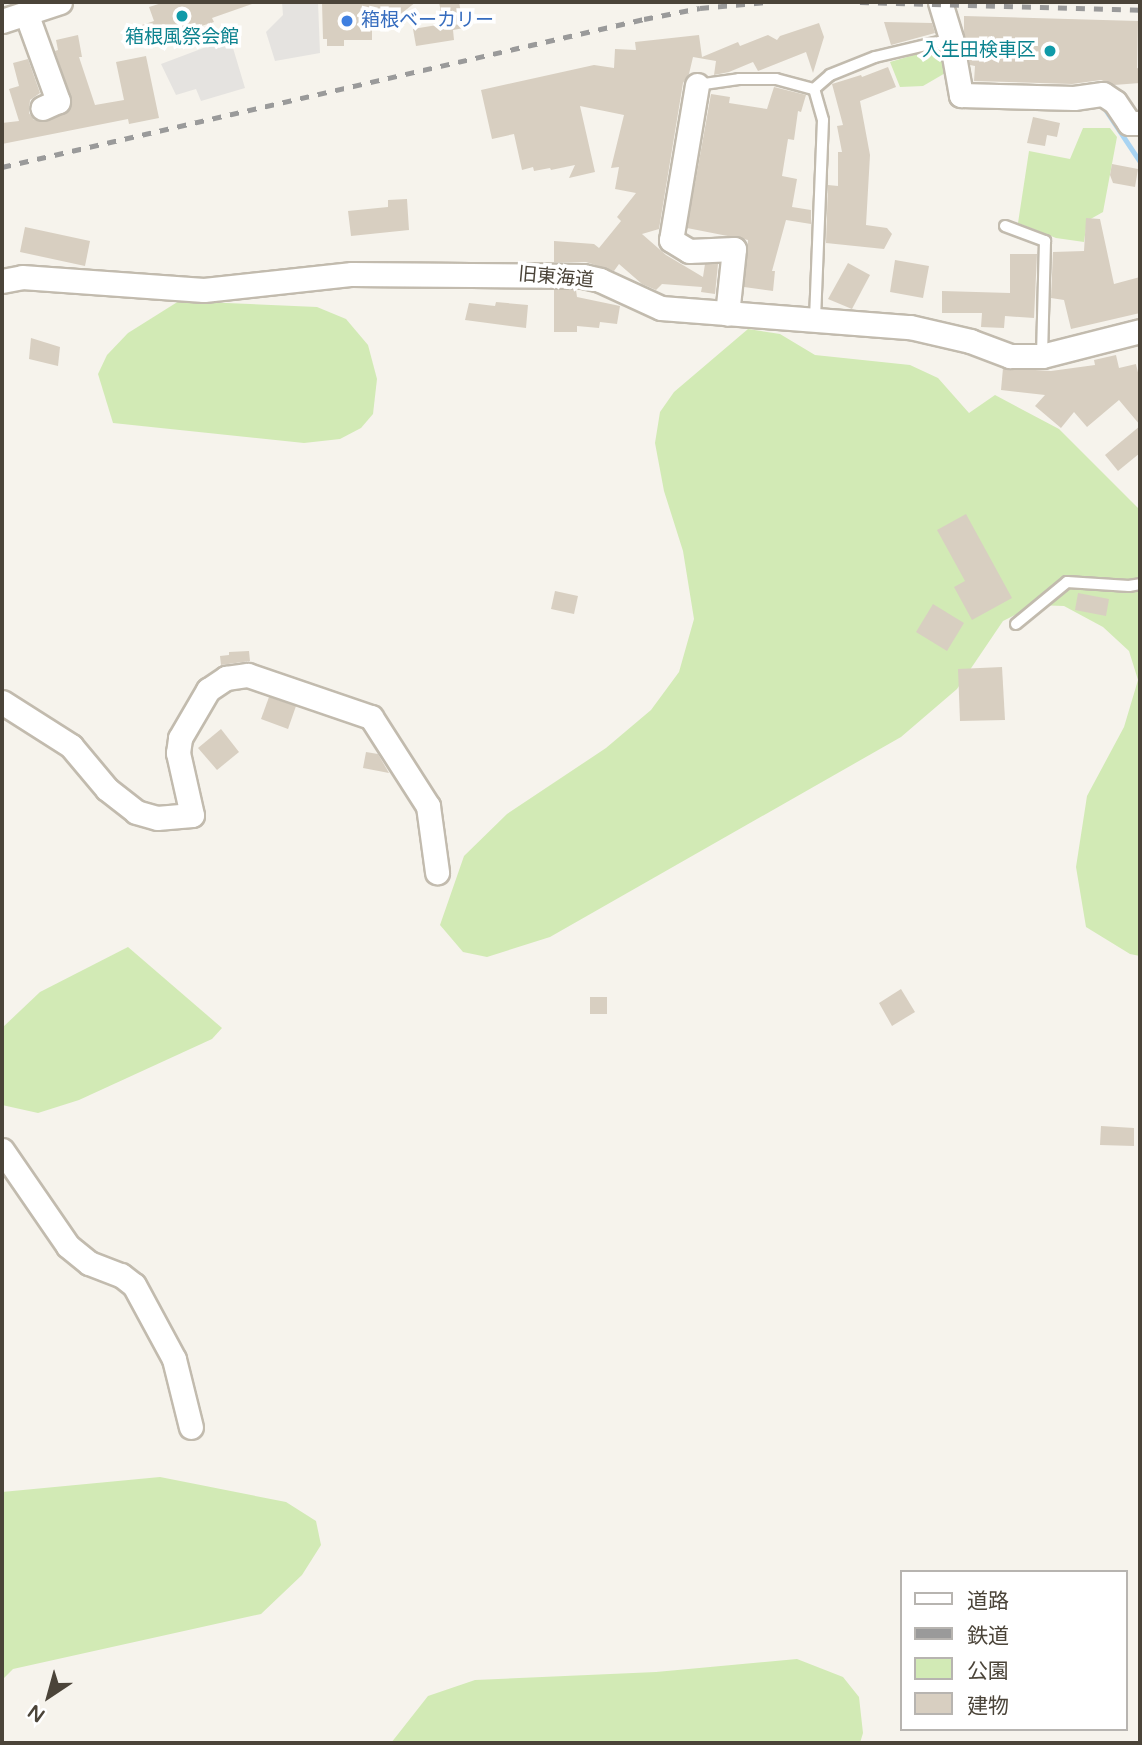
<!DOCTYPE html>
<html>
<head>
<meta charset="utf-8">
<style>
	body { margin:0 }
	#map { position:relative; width:1142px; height:1745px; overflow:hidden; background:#f6f3ec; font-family:"Varela Round","Noto Sans JP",sans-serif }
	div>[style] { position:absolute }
	.green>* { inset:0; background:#d2eab5 }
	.parking>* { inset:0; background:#e5e3e0 }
	.stream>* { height:5px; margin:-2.5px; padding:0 2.5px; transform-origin:2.5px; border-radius:2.5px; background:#a9d4f2 }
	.building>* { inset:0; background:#d8cfc1 }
	.roads { filter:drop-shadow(2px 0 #c2bbae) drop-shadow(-2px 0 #c2bbae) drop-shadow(0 2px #c2bbae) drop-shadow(0 -2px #c2bbae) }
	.lane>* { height:10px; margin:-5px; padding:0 5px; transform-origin:5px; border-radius:5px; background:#fff }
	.street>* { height:23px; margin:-11.5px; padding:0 11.5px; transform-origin:11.5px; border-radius:11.5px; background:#fff }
	.rail>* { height:5px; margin-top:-2.5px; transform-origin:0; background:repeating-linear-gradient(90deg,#9a9a9a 0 9px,transparent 0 18px) }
	.dots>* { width:19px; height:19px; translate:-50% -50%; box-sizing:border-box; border:4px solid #fff; border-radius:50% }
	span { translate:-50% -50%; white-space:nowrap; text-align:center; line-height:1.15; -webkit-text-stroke:7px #fff; paint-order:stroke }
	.shop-label { font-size:19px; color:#366cbe }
	.left { translate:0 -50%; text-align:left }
	.culture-label { font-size:19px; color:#0d838f }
	.right { translate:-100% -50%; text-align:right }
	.street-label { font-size:19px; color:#4b4439 }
	.frame { position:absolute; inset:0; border:4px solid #4b4439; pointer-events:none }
	.legend { position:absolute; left:900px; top:1570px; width:228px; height:161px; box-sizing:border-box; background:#fff; border:2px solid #b7b4b0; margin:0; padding:9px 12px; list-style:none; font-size:21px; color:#4b4439 }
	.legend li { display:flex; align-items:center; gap:14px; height:35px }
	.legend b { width:35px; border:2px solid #b7b4b0 }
	.north { position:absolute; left:14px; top:1661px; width:70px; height:70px; -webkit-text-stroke:5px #fff; paint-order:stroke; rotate:216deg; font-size:19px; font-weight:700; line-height:28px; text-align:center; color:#4b4439 }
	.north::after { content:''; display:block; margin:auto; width:24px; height:32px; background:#4b4439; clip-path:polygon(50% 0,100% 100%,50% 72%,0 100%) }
</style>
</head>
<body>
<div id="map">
	<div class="green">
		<i style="clip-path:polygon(941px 47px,947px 72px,923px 86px,900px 87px,890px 62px)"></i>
		<i style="clip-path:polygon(1083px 128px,1110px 128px,1117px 137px,1103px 212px,1087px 221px,1084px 242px,1056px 238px,1018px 223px,1029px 151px,1070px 159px)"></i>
		<i style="clip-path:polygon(179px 301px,317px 307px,346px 319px,368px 345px,377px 379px,373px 414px,361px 428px,340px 439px,304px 443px,113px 423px,98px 374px,107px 355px,128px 333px)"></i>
		<i style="clip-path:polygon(748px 329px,780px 334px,815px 355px,910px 365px,938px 378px,969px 413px,995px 395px,1059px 429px,1140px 510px,1140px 956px,1130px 954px,1086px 927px,1076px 867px,1087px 796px,1124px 727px,1138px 680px,1129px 651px,1103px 627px,1064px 606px,1035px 605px,1003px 621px,957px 689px,901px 737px,550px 937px,487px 957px,463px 952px,440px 925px,464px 856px,507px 814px,606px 748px,651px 710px,679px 672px,694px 619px,683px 551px,664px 491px,655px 443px,660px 412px,674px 392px)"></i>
		<i style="clip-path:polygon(128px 947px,222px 1028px,212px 1039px,79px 1100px,38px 1113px,2px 1105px,2px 1028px,40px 992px)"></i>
		<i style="clip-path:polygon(160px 1477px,286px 1502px,316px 1521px,321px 1545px,302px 1575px,261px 1614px,13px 1669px,2px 1680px,2px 1492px)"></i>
		<i style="clip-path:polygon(797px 1659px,843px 1677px,859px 1697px,863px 1733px,860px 1743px,391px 1743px,428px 1696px,475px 1680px,656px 1672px)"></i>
	</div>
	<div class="parking">
		<i style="clip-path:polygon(282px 2px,318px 2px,320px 53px,275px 61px,266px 32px,283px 15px)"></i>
		<i style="clip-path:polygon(230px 38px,245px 88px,201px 101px,196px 89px,176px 95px,161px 64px)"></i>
	</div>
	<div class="stream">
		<i style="left:1103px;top:106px;width:67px;rotate:56.5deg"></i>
	</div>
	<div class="building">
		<i style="clip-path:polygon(165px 2px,251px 2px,252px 4px,212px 18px,214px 22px,148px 43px,142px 25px,154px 21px,149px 7px)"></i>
		<i style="clip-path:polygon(322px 2px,416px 2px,389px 23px,372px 22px,372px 40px,344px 40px,344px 46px,327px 46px,327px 39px,323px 39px)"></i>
		<i style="clip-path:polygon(439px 2px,459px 2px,464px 28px,453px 30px,454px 40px,416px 46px,413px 29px,443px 24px)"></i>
		<i style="clip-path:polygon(964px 16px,1138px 21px,1137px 68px,1140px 69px,1140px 83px,1114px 85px,1101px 80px,1072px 84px,974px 81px,975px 66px,970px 65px,964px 33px)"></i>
		<i style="clip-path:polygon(884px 22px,932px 23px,935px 33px,891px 45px)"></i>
		<i style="clip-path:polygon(819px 23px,824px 37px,813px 73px,806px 52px,758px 71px,753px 62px,729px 72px,714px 75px,716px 61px,693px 57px,689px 74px,683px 83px,659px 229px,642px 234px,666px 255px,703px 277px,705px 264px,718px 264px,715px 294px,701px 292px,702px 287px,662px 284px,656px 290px,642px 284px,619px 264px,614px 271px,586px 262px,554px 262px,554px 241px,594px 244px,599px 248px,621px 221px,617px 217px,636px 193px,615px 189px,619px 167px,611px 168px,624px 115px,580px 106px,595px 172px,569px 178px,575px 165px,551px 170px,550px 168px,534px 171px,533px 167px,522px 170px,514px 134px,492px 139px,481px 90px,594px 65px,614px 68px,615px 49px,636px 50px,635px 42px,699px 35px,702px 57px,738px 42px,740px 46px,768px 35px,777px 40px,780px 36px)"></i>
		<i style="clip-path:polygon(78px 35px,82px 57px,79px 57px,95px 105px,124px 100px,116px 62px,146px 56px,159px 118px,129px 124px,128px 119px,2px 144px,2px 123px,19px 121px,9px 89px,19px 86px,13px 63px,28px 59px,40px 93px,30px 100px,29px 113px,34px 120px,48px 121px,64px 113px,72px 102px,55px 51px,58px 50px,56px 40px)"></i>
		<i style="clip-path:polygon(888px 67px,896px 87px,860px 101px,870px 155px,866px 225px,887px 228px,892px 234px,884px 249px,826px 243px,828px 185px,838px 186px,838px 152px,842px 152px,837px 126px,843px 125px,832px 84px,861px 75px,862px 77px)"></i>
		<i style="clip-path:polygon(774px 87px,806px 95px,801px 112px,798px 111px,794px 140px,788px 139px,782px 176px,797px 179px,792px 207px,811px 210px,811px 224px,786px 220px,772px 271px,775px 271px,773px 291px,744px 287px,748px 240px,687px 228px,711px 94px,730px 97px,729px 103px,767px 109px)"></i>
		<i style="clip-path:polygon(1033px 117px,1060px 123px,1057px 137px,1047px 135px,1045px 146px,1027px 143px)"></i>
		<i style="clip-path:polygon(1112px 164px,1138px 169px,1135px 187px,1113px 183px,1110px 175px)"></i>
		<i style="clip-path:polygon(407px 199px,409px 230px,351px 236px,348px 211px,388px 207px,388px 200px)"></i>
		<i style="clip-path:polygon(1086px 218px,1100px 219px,1114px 284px,1140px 277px,1140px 313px,1071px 329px,1064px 300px,1051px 298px,1053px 252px,1084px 251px)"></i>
		<i style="clip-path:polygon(25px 227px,90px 241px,85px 266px,20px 252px)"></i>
		<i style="clip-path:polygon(1010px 254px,1037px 254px,1034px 318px,1005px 316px,1004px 328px,981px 327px,982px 313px,942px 313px,942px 291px,1010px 293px)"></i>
		<i style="clip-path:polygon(895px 260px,929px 266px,923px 298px,890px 292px)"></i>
		<i style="clip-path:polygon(848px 263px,870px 275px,852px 309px,828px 299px)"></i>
		<i style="clip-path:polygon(554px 290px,576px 290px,577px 297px,620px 306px,617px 324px,600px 322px,599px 328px,577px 326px,577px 332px,554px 332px)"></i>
		<i style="clip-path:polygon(496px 302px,528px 305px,526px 328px,465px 320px,469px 303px,495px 306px)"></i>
		<i style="clip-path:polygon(31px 338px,60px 347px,58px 366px,29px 359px)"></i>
		<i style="clip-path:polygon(1116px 355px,1119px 368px,1136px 364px,1140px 381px,1140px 425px,1119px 400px,1087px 427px,1074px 412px,1061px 428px,1035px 406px,1045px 395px,1001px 390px,1003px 368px,1051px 371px,1095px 365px,1094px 360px)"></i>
		<i style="clip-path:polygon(1140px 426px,1140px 453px,1118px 471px,1105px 455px)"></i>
		<i style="clip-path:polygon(966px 514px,1012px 598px,972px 620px,954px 587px,965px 581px,937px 530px)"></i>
		<i style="clip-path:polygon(555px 591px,578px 596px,574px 614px,551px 609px)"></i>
		<i style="clip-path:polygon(1078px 593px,1109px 599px,1106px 616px,1075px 610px)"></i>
		<i style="clip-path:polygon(933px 604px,964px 623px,947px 651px,916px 632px)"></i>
		<i style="clip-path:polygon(249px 651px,250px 661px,221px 665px,220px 656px,229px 655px,229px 652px)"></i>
		<i style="clip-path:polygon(1002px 667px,1005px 720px,960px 721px,958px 669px)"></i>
		<i style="clip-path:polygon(269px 697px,296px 706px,288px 729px,261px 719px)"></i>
		<i style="clip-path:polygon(221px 729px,239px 752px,217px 770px,198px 748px)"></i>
		<i style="clip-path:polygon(366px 752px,378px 754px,389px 773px,363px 768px)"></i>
		<i style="clip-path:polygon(901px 989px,915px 1012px,892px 1026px,879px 1003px)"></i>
		<i style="clip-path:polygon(590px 997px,607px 997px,607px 1014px,590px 1014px)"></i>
		<i style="clip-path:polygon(1101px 1126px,1134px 1128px,1134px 1146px,1100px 1145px)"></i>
	</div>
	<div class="roads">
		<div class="lane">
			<i style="left:697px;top:85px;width:42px;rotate:-8.1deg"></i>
			<i style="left:739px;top:79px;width:37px"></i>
			<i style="left:776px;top:79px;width:39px;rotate:15deg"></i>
			<i style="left:1005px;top:226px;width:43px;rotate:20.6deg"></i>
			<i style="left:1045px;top:241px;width:115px;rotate:91.5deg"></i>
			<i style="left:815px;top:319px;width:199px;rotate:-87.7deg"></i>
			<i style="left:823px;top:120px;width:32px;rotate:-106deg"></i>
			<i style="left:814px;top:89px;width:21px;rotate:-41deg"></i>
			<i style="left:830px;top:75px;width:48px;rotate:-21.8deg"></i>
			<i style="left:875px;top:57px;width:78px;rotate:-13.3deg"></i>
			<i style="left:1016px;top:624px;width:66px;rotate:-39.5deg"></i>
			<i style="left:1067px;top:582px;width:62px;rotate:3.7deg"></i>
			<i style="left:1129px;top:586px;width:11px;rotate:-10deg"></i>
		</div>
		<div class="street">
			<i style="left:940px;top:2px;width:39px;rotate:73deg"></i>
			<i style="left:951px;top:39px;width:57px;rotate:79.9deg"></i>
			<i style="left:961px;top:95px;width:113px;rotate:1.5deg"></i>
			<i style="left:1074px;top:98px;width:29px;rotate:-8deg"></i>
			<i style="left:1103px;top:94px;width:14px;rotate:34deg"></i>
			<i style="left:1115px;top:102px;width:25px;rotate:56deg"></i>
			<i style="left:1129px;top:123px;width:11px"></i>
			<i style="left:26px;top:13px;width:94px;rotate:70deg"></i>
			<i style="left:58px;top:101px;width:17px;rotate:156deg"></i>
			<i style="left:2px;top:21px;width:61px;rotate:-18.1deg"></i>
			<i style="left:697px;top:85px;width:157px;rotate:99.5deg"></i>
			<i style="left:671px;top:240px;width:21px;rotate:31deg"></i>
			<i style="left:689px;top:251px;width:45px;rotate:-2.5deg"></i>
			<i style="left:734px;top:249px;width:65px;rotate:96.1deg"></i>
			<i style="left:2px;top:281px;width:20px;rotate:-11deg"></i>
			<i style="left:22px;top:277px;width:182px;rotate:4.1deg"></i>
			<i style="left:204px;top:290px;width:149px;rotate:-6.2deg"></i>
			<i style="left:352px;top:274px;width:231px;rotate:0.5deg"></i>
			<i style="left:583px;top:276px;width:17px;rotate:13deg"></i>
			<i style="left:600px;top:280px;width:67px;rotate:24.7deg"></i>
			<i style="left:661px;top:308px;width:250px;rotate:4.4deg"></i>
			<i style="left:910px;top:327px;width:62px;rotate:13.1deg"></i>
			<i style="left:970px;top:341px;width:43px;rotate:20.6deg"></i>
			<i style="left:1010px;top:356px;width:32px"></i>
			<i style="left:1042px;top:356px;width:101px;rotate:-14.3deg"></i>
			<i style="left:2px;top:702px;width:82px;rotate:32.5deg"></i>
			<i style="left:71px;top:746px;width:56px;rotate:50.1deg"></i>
			<i style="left:107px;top:789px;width:37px;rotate:38deg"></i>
			<i style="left:136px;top:812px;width:22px;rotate:16deg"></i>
			<i style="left:157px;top:818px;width:35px;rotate:-5deg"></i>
			<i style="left:192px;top:815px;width:64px;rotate:-102.7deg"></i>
			<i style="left:178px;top:753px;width:15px;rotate:-82deg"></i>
			<i style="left:180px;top:738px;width:56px;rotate:-59.7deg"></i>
			<i style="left:208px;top:690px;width:22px;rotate:-34deg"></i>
			<i style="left:226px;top:678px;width:22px;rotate:-8deg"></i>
			<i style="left:248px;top:675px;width:130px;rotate:18.9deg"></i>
			<i style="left:371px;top:717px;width:106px;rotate:57.4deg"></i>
			<i style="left:428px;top:806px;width:67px;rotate:82.2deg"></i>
			<i style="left:2px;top:1150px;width:116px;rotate:55.5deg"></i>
			<i style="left:68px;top:1246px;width:27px;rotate:39deg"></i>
			<i style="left:89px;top:1263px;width:34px;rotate:21deg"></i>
			<i style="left:121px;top:1275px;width:16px;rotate:38deg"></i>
			<i style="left:134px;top:1285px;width:84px;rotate:61.6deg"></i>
			<i style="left:174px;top:1359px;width:70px;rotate:76deg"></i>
		</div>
	</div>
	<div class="rail">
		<i style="left:860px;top:2px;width:280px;rotate:1.6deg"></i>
		<i style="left:2px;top:167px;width:659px;rotate:-12.98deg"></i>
		<i style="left:644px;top:19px;width:57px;rotate:-11.1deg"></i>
		<i style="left:700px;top:8px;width:67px;rotate:-5.1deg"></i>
	</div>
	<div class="dots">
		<i style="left:182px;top:16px;background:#0f9aa8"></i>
		<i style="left:347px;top:21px;background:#3f7fe0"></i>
		<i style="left:1050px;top:51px;background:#0f9aa8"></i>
	</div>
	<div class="shop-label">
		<span class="left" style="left:361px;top:21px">箱根ベーカリー</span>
	</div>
	<div class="culture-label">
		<span style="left:182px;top:38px">箱根風祭会館</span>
		<span class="right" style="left:1036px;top:51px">入生田検車区</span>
	</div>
	<div class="street-label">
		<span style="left:556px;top:278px;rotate:5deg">旧東海道</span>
	</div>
	<div class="frame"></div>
	<ul class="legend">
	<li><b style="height:9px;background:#fff"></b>道路</li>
	<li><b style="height:9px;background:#9a9a9a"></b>鉄道</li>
	<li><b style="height:19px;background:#d2eab5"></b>公園</li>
	<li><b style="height:19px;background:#d8cfc1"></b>建物</li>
	</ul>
	<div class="north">N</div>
</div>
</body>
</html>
